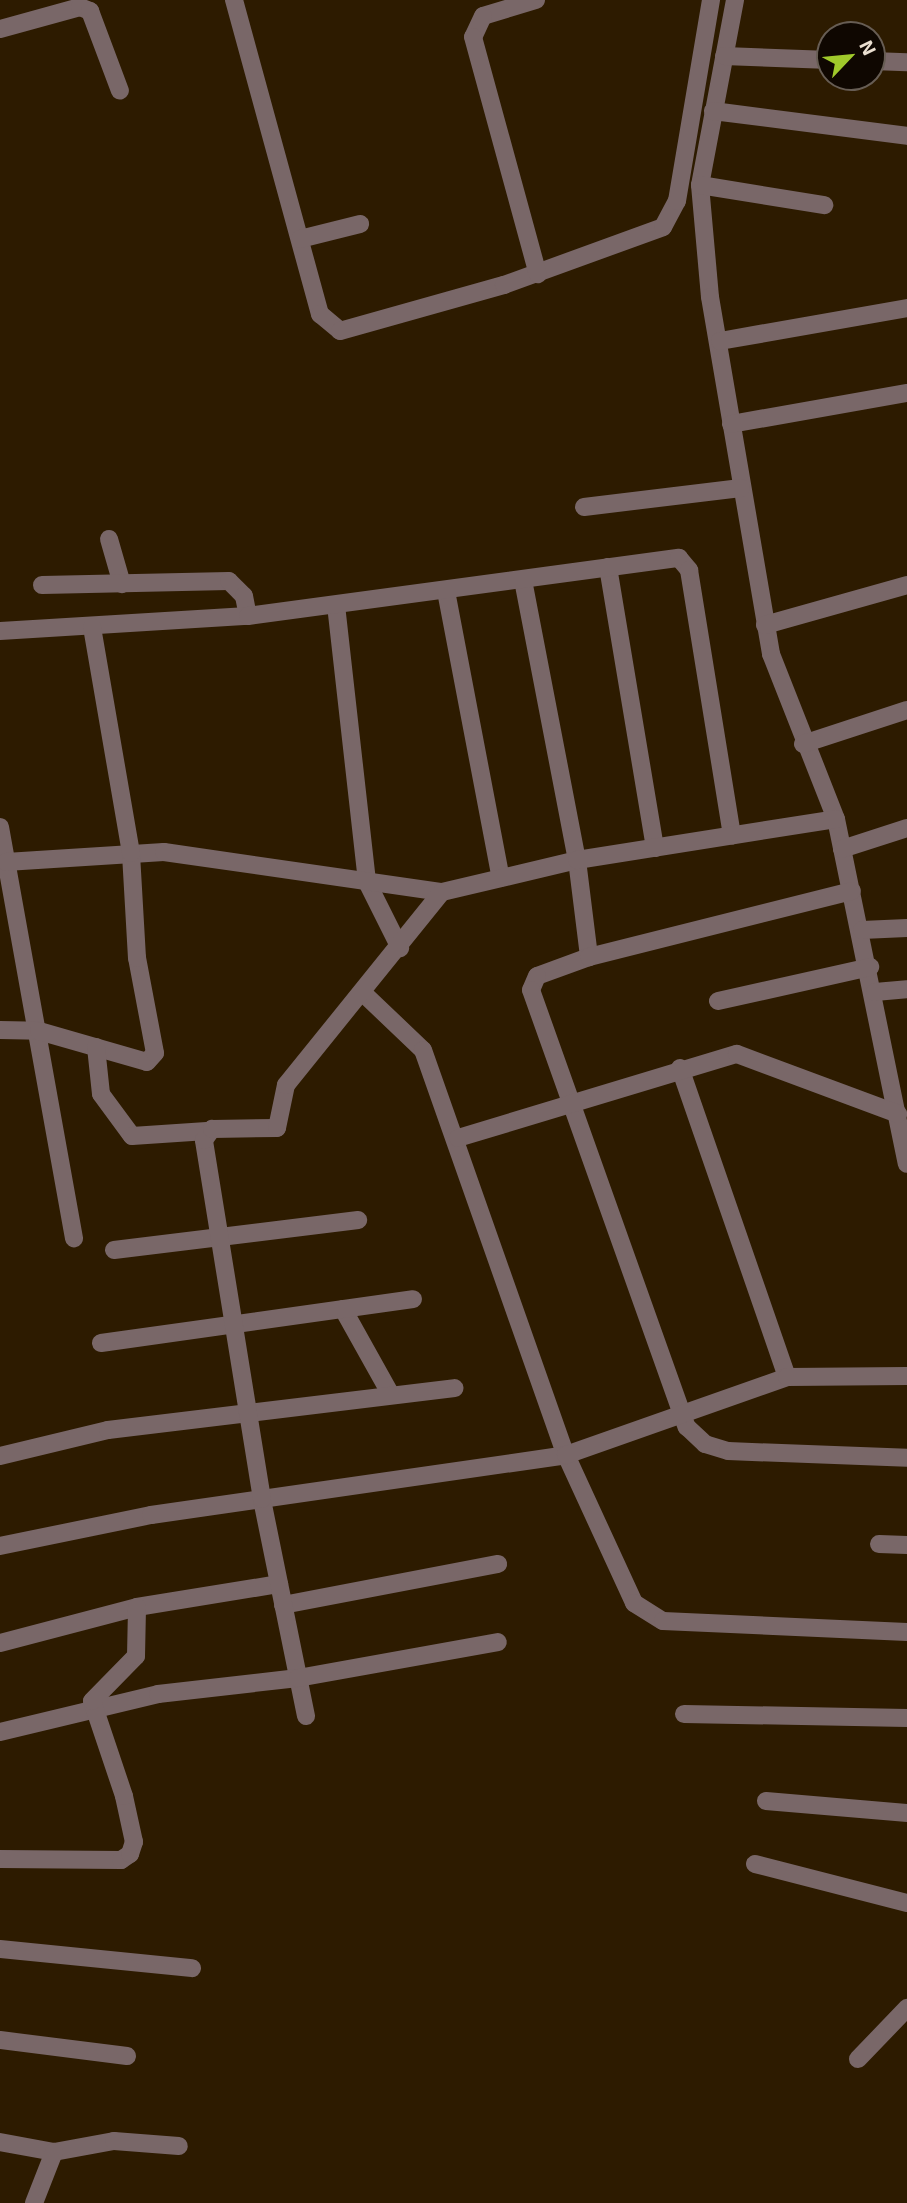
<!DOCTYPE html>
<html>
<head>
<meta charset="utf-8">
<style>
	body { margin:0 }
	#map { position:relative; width:907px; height:2203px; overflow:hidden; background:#2d1b00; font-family:"Exo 2",sans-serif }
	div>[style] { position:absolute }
	.minor>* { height:18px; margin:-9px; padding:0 9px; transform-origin:9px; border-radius:9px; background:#796768 }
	span { translate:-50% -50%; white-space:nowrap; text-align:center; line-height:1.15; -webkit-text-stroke:6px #0f0701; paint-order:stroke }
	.north { position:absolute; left:816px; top:21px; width:70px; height:70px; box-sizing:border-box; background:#0f0701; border:2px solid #675d54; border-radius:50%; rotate:64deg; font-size:19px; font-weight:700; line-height:28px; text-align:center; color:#ebdfd0 }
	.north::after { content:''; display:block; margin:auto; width:24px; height:32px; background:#a0c92b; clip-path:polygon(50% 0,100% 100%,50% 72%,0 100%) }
</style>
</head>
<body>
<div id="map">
	<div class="minor">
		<i style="left:234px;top:0;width:326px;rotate:74.7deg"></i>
		<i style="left:320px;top:314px;width:26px;rotate:40deg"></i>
		<i style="left:340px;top:331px;width:170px;rotate:-15.7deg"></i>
		<i style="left:504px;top:285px;width:169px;rotate:-20deg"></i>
		<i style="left:663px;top:227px;width:30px;rotate:-62deg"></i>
		<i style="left:677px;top:201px;width:204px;rotate:-80.4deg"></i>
		<i style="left:536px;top:0;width:55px;rotate:163.2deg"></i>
		<i style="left:483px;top:16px;width:23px;rotate:115deg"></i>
		<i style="left:473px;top:37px;width:246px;rotate:74.7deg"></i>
		<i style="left:735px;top:0;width:188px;rotate:100.7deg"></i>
		<i style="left:700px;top:185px;width:112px;rotate:84.9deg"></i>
		<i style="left:710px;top:297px;width:362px;rotate:80.3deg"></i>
		<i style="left:771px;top:654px;width:177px;rotate:68.5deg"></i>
		<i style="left:836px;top:819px;width:352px;rotate:78.4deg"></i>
		<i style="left:0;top:29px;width:83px;rotate:-15.4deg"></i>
		<i style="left:80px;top:7px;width:11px;rotate:22deg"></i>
		<i style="left:90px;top:11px;width:85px;rotate:69.4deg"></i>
		<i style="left:724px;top:56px;width:106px;rotate:2.2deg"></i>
		<i style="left:872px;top:61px;width:35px;rotate:2deg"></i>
		<i style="left:713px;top:111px;width:196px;rotate:7.3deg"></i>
		<i style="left:700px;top:185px;width:126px;rotate:9.2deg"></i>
		<i style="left:300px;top:239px;width:62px;rotate:-14deg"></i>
		<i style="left:720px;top:341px;width:190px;rotate:-10deg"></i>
		<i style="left:731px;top:424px;width:179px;rotate:-10deg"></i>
		<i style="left:584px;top:507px;width:158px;rotate:-6.9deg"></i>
		<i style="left:109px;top:539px;width:47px;rotate:73.9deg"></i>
		<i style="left:608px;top:567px;width:285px;rotate:80.5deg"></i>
		<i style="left:523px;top:580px;width:285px;rotate:79.1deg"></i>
		<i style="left:577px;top:860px;width:98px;rotate:82.9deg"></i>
		<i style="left:589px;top:957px;width:55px;rotate:159.9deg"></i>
		<i style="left:537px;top:976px;width:15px;rotate:113deg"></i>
		<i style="left:531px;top:990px;width:464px;rotate:70.4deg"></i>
		<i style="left:687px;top:1427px;width:25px;rotate:43deg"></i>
		<i style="left:705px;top:1444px;width:24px;rotate:17deg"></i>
		<i style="left:728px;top:1451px;width:179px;rotate:2.2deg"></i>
		<i style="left:42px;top:585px;width:187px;rotate:-1.2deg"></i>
		<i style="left:229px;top:581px;width:21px;rotate:45deg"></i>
		<i style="left:244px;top:596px;width:20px;rotate:79deg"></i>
		<i style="left:446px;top:591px;width:292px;rotate:79.2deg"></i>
		<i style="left:336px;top:605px;width:279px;rotate:83.6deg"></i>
		<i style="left:367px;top:882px;width:74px;rotate:63.4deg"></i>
		<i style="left:765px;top:625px;width:148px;rotate:-15.7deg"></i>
		<i style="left:0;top:631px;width:248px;rotate:-3.5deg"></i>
		<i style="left:248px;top:616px;width:435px;rotate:-7.7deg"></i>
		<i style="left:679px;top:558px;width:16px;rotate:50deg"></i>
		<i style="left:689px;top:570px;width:269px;rotate:80.8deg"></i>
		<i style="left:803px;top:744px;width:109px;rotate:-18.1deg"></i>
		<i style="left:0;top:827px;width:418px;rotate:79.8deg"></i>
		<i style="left:842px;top:849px;width:68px;rotate:-17.9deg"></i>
		<i style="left:6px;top:862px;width:158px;rotate:-3.6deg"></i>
		<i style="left:164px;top:852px;width:281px;rotate:8.2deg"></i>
		<i style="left:442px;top:892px;width:139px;rotate:-13.3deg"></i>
		<i style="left:577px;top:860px;width:262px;rotate:-9deg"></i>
		<i style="left:862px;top:930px;width:45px;rotate:-2.5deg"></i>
		<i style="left:589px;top:957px;width:271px;rotate:-14.1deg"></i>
		<i style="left:362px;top:992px;width:84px;rotate:43.6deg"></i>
		<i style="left:423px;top:1050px;width:430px;rotate:70.6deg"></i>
		<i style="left:566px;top:1455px;width:163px;rotate:65.3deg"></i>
		<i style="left:634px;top:1603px;width:34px;rotate:32deg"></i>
		<i style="left:663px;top:1621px;width:244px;rotate:2.6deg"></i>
		<i style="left:875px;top:992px;width:32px;rotate:-5deg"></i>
		<i style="left:718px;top:1001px;width:156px;rotate:-12.6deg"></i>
		<i style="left:0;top:1030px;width:39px;rotate:1deg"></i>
		<i style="left:39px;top:1031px;width:112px;rotate:16deg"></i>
		<i style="left:147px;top:1062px;width:12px;rotate:-48deg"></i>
		<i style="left:155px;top:1053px;width:97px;rotate:-100.7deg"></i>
		<i style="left:137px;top:958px;width:105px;rotate:-93.3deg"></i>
		<i style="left:131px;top:853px;width:229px;rotate:-99.8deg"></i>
		<i style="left:96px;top:1047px;width:47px;rotate:83.9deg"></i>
		<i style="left:101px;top:1094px;width:52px;rotate:53.6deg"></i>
		<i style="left:132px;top:1136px;width:75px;rotate:-3.8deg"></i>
		<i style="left:680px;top:1068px;width:327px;rotate:70.9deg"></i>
		<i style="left:458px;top:1138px;width:291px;rotate:-16.8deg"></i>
		<i style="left:737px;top:1054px;width:172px;rotate:20.4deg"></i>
		<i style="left:114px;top:1250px;width:246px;rotate:-7deg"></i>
		<i style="left:343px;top:1309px;width:98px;rotate:60.8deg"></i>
		<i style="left:101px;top:1343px;width:315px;rotate:-8deg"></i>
		<i style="left:0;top:1456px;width:111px;rotate:-13.5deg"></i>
		<i style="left:108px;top:1430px;width:349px;rotate:-6.9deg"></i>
		<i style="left:879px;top:1544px;width:28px;rotate:2deg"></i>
		<i style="left:0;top:1546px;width:154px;rotate:-11.6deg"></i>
		<i style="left:151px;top:1515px;width:419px;rotate:-8.2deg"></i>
		<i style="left:566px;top:1455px;width:234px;rotate:-19.4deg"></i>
		<i style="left:787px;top:1377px;width:120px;rotate:-0.5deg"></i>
		<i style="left:283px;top:1605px;width:219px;rotate:-10.8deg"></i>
		<i style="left:0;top:1643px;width:142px;rotate:-14.7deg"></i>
		<i style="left:137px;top:1607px;width:144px;rotate:-9.2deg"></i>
		<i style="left:684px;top:1714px;width:223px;rotate:1deg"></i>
		<i style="left:306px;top:1716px;width:221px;rotate:-101.5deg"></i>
		<i style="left:262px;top:1499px;width:364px;rotate:-99.2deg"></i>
		<i style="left:204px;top:1140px;width:14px;rotate:-54deg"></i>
		<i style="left:212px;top:1129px;width:65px;rotate:-0.9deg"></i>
		<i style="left:277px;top:1128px;width:44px;rotate:-78.2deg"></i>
		<i style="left:286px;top:1085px;width:248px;rotate:-51.1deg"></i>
		<i style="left:0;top:1732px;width:163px;rotate:-13.5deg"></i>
		<i style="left:158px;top:1694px;width:141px;rotate:-6.5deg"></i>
		<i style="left:298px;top:1678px;width:203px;rotate:-10.2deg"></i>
		<i style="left:766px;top:1801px;width:142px;rotate:4.9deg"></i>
		<i style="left:0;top:1859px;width:121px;rotate:0.5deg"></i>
		<i style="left:121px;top:1860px;width:11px;rotate:-34deg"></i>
		<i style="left:130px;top:1854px;width:13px;rotate:-72deg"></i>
		<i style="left:134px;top:1842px;width:47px;rotate:-102.3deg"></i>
		<i style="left:124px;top:1796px;width:100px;rotate:-108.6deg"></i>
		<i style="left:92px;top:1701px;width:63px;rotate:-45.6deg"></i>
		<i style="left:136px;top:1656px;width:49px;rotate:-88.8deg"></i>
		<i style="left:755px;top:1864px;width:157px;rotate:14.4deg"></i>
		<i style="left:0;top:1949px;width:193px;rotate:5.7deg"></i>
		<i style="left:0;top:2040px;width:128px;rotate:7.2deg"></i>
		<i style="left:858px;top:2059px;width:71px;rotate:-46.1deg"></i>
		<i style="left:0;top:2142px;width:55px;rotate:10.5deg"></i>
		<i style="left:54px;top:2152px;width:61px;rotate:-10.4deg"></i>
		<i style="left:114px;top:2141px;width:65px;rotate:4.4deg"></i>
		<i style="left:34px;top:2203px;width:55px;rotate:-68.6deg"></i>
	</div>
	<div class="north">N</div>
</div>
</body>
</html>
